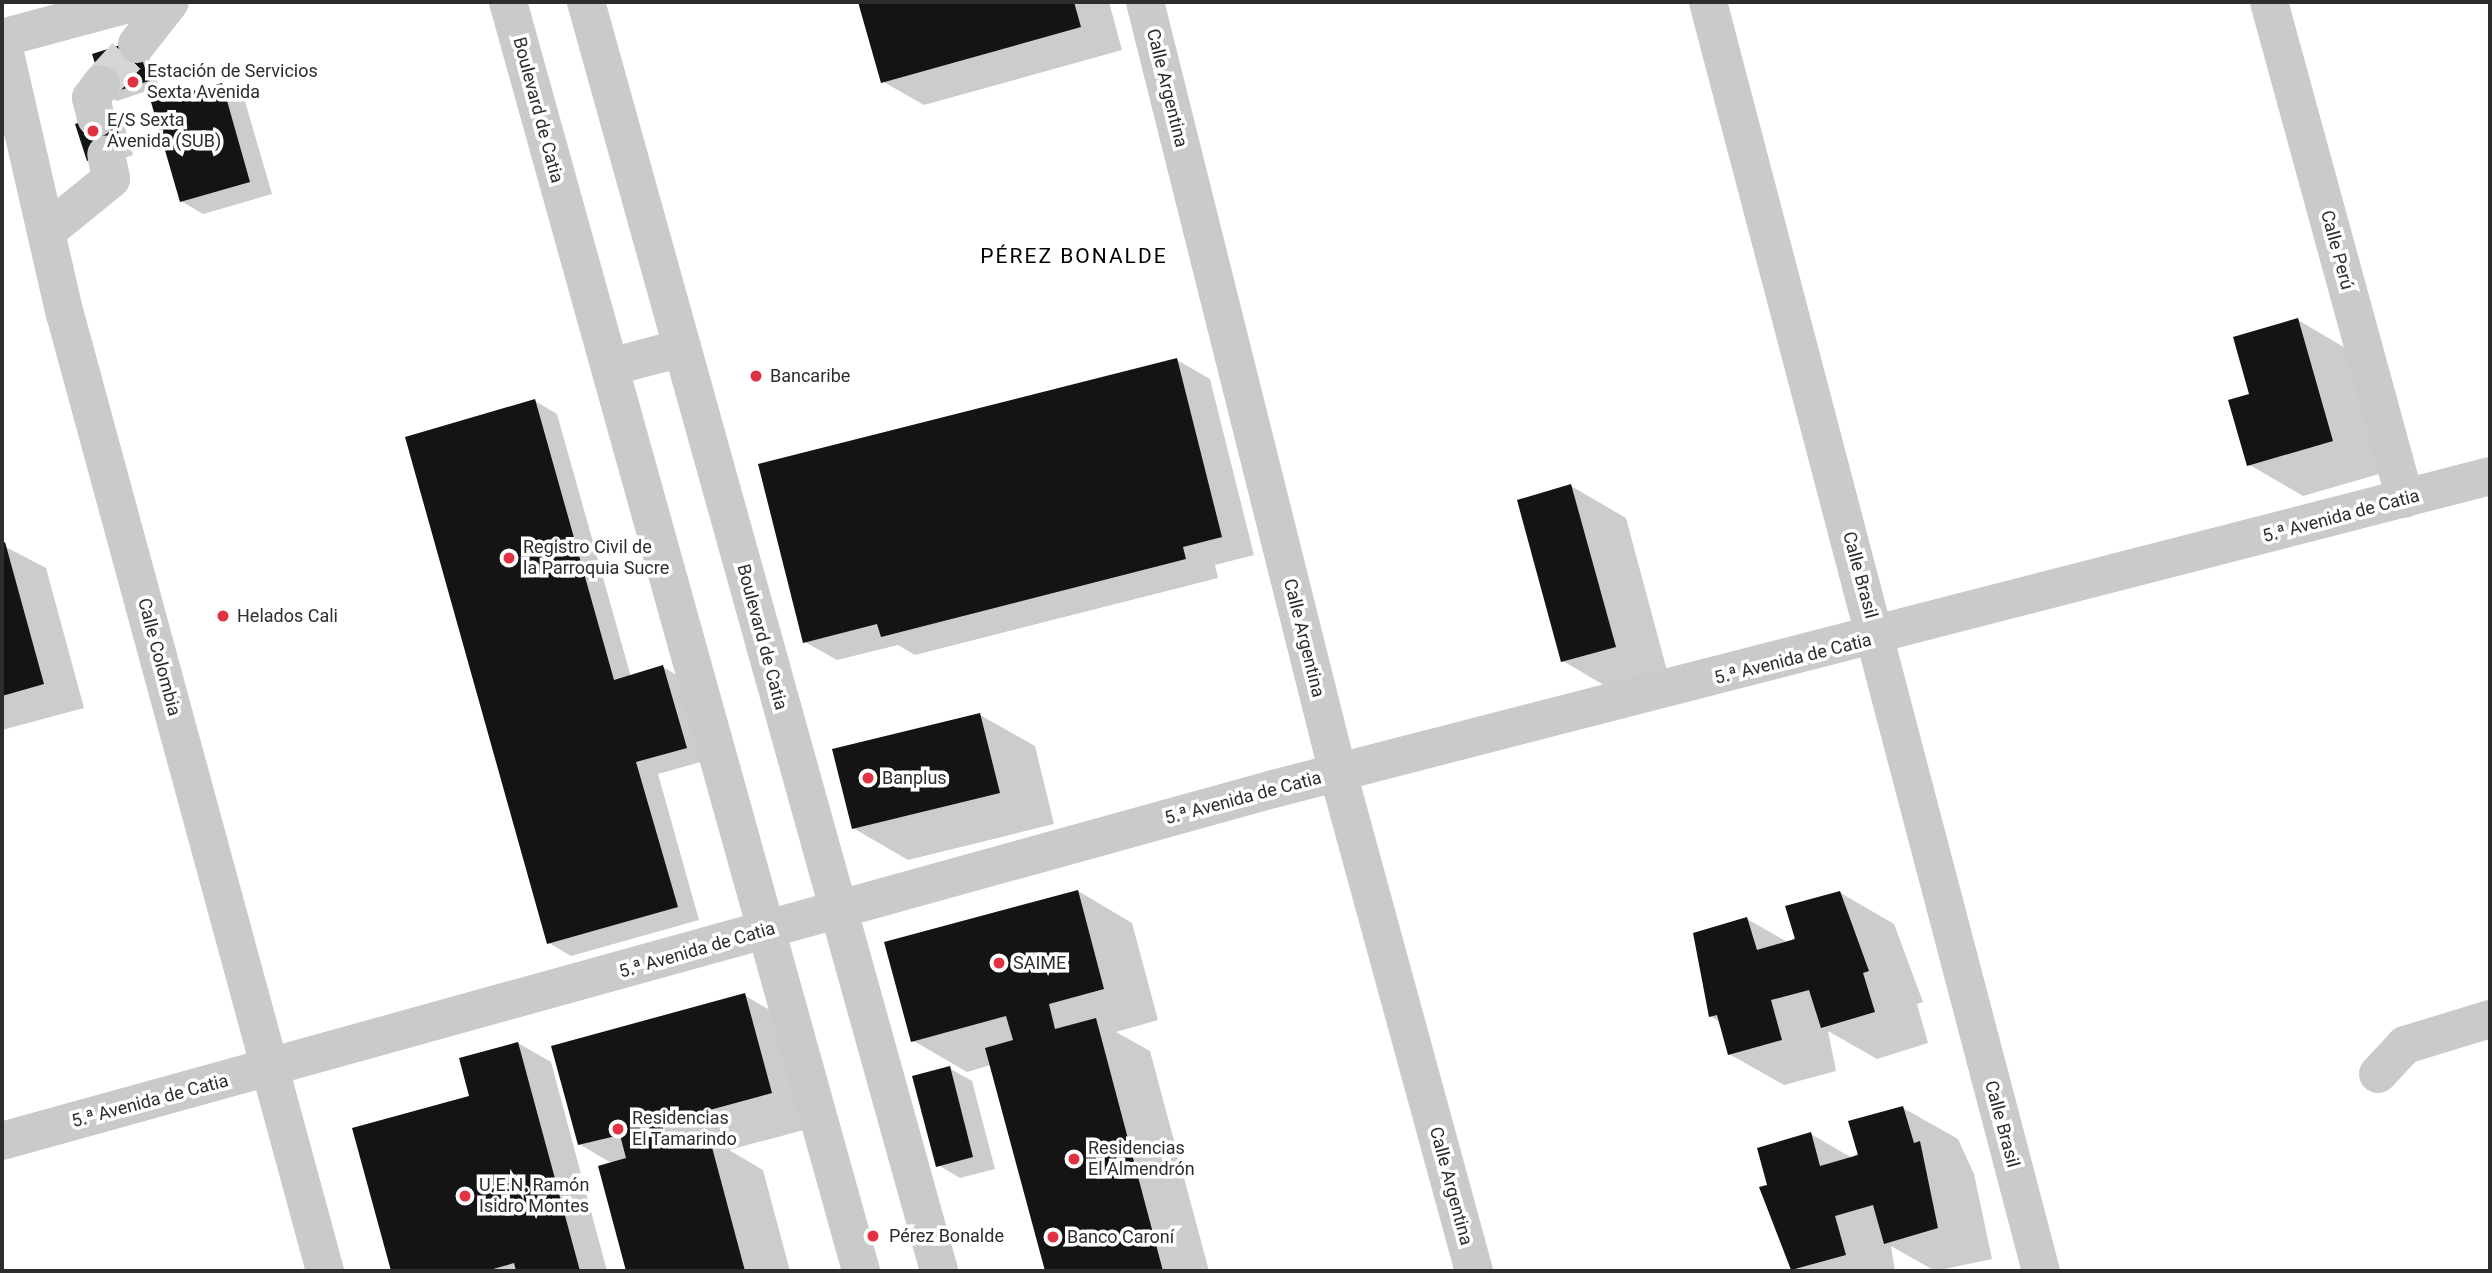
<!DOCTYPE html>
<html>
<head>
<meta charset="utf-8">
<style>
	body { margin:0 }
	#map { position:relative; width:2492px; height:1273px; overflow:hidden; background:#fff; font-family:Roboto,sans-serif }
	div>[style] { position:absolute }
	.shadow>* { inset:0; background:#0003 }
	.building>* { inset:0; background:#141414 }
	.minor-tunnel>* { height:38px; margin-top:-19px; transform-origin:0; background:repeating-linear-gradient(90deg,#d5d5d5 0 38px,transparent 0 57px) }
	.minor>* { height:38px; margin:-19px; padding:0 19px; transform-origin:19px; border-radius:19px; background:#cacaca }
	.dots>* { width:19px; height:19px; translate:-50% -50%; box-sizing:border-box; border:4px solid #fff; border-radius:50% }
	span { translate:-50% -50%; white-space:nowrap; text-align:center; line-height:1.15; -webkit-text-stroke:7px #fff; paint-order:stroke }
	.poi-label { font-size:18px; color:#2d2d2d }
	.left { translate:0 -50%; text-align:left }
	.street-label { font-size:18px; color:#2d2d2d }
	.quarter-label { font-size:21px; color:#000; letter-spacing:2px }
	.frame { position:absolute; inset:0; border:4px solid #2d2d2d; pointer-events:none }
</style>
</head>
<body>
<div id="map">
	<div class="shadow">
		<i style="clip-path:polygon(860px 2px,1109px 2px,1122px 50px,924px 105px,882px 81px)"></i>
		<i style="clip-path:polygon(146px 48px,159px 87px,117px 101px,106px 94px)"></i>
		<i style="clip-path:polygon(222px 85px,244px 98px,272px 194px,203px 214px,181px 201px)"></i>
		<i style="clip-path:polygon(112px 114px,123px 121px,133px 155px,100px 166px)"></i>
		<i style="clip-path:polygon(2298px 320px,2352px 352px,2386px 472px,2303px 496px,2248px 464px,2251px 395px)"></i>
		<i style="clip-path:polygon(1177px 360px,1210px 379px,1254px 555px,1215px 565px,1218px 578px,915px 655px,898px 645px,837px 660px,805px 642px)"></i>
		<i style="clip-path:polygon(535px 401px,557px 414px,631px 677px,663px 667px,685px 680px,708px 760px,658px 774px,699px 920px,571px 956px,549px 943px)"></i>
		<i style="clip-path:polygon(1571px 486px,1626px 518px,1669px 678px,1617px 693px,1563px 661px)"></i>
		<i style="clip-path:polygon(2px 545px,46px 568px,84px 708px,2px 730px)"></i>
		<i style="clip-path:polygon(980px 715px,1035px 746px,1054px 824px,908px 860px,853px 828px)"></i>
		<i style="clip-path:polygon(1078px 891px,1132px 923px,1158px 1020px,1116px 1032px,1150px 1051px,1209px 1271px,1047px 1271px,991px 1065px,967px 1072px,912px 1040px)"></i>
		<i style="clip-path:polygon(1839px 892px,1894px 924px,1923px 1002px,1917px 1004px,1928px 1043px,1877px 1059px,1828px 1031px,1836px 1071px,1784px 1085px,1729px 1054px,1720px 1022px,1710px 1016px,1747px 919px,1789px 943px)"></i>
		<i style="clip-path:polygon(744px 995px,799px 1027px,826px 1124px,729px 1150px,763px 1170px,790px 1271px,628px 1271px,600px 1167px,613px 1164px,579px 1144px)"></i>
		<i style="clip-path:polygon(518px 1043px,551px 1062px,607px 1271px,393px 1271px,354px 1129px,471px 1097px)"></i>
		<i style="clip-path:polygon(949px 1068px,972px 1081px,995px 1169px,960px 1178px,938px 1165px)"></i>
		<i style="clip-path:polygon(1903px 1108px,1958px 1139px,1974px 1174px,1992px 1259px,1935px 1271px,1891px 1246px,1895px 1271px,1793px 1269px,1769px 1186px,1811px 1134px,1852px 1158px)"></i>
	</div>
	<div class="building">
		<i style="clip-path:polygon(858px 2px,1074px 2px,1081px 27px,881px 83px)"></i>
		<i style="clip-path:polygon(136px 40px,149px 81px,105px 95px,92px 54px)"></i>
		<i style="clip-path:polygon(222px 83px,250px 182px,180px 202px,151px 102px)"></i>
		<i style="clip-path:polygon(112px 112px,123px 149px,87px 161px,75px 124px)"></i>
		<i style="clip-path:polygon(2298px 318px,2333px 441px,2247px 466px,2228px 400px,2249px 394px,2233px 337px)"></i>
		<i style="clip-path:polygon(1177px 358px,1222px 537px,1183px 547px,1186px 559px,881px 637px,877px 624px,803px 643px,758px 464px)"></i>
		<i style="clip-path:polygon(535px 399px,614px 680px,663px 665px,687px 748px,636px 762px,678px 907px,547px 944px,405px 437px)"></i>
		<i style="clip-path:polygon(1571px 484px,1616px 647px,1561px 662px,1517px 500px)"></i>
		<i style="clip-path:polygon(5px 542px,44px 684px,2px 696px,2px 543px)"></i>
		<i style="clip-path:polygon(980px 713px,1000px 793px,852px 829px,832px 749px)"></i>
		<i style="clip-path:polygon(1078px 890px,1104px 989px,1049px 1004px,1055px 1029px,1096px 1018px,1163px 1271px,1045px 1271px,985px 1048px,1013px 1040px,1006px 1016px,911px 1042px,884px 942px)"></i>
		<i style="clip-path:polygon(1840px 891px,1869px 971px,1863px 973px,1875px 1012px,1821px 1028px,1809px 990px,1771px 1000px,1782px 1040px,1728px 1055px,1717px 1015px,1709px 1017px,1693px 933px,1747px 917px,1757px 950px,1795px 939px,1785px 906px)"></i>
		<i style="clip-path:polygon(745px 993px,772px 1093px,662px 1123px,668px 1147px,709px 1136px,745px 1271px,626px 1271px,598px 1166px,626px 1158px,620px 1135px,578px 1145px,551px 1046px)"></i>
		<i style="clip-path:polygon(518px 1042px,580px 1271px,516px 1271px,514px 1263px,486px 1271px,391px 1271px,352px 1128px,469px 1096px,459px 1058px)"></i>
		<i style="clip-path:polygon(950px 1066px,973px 1157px,936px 1167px,912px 1076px)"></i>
		<i style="clip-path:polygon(1903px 1106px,1914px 1143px,1920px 1141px,1938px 1228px,1884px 1244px,1873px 1205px,1835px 1216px,1846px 1255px,1791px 1270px,1759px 1187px,1767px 1185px,1757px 1148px,1811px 1132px,1820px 1166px,1858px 1155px,1848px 1121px)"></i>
	</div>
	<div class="minor-tunnel">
		<i style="left:101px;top:84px;width:54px;rotate:-48deg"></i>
	</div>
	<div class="minor">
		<i style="left:508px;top:2px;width:1317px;rotate:74.45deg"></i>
		<i style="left:586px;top:2px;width:1317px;rotate:74.45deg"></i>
		<i style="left:1145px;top:2px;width:795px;rotate:75.95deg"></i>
		<i style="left:1338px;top:773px;width:516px;rotate:74.73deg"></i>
		<i style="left:1708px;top:2px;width:1312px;rotate:75.3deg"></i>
		<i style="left:2269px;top:2px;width:515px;rotate:74.7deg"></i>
		<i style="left:2px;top:38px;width:138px;rotate:-15.1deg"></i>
		<i style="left:2px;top:40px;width:281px;rotate:77.1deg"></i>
		<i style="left:65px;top:314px;width:992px;rotate:74.8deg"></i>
		<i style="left:137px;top:44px;width:53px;rotate:-51.8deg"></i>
		<i style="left:96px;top:118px;width:21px;rotate:-104deg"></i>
		<i style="left:91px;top:98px;width:17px;rotate:-54deg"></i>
		<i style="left:46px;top:232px;width:84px;rotate:-39.2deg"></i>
		<i style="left:111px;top:179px;width:25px;rotate:-101deg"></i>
		<i style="left:610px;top:367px;width:74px;rotate:-14.8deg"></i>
		<i style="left:2378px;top:1074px;width:40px;rotate:-47deg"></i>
		<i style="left:2405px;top:1045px;width:89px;rotate:-17deg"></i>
		<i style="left:2px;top:1141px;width:1319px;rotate:-15.48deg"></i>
		<i style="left:1273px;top:789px;width:1257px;rotate:-14.42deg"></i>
	</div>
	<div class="dots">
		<i style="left:133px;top:82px;background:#e23141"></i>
		<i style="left:93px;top:131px;background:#e23141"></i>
		<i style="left:756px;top:376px;background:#e23141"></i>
		<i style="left:509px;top:558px;background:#e23141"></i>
		<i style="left:223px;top:616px;background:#e23141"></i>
		<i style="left:868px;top:778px;background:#e23141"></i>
		<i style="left:999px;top:963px;background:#e23141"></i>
		<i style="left:618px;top:1129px;background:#e23141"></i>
		<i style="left:1074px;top:1159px;background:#e23141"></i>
		<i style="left:465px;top:1196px;background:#e23141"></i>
		<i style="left:873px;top:1236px;background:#e23141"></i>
		<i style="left:1053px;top:1237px;background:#e23141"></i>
	</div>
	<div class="poi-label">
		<span class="left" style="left:147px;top:82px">Estación de Servicios<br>Sexta Avenida</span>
		<span class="left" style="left:107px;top:131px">E/S Sexta<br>Avenida (SUB)</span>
		<span class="left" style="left:770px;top:376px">Bancaribe</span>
		<span class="left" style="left:523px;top:558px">Registro Civil de<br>la Parroquia Sucre</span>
		<span class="left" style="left:237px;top:616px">Helados Cali</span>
		<span class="left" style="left:882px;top:778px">Banplus</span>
		<span class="left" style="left:1013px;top:963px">SAIME</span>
		<span class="left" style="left:632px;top:1129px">Residencias<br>El Tamarindo</span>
		<span class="left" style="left:1088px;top:1159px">Residencias<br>El Almendrón</span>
		<span class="left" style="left:479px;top:1196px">U.E.N. Ramón<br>Isidro Montes</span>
		<span class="left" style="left:889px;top:1236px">Pérez Bonalde</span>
		<span class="left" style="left:1067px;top:1237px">Banco Caroní</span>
	</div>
	<div class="street-label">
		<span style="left:1167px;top:88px;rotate:76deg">Calle Argentina</span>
		<span style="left:538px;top:110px;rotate:75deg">Boulevard de Catia</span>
		<span style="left:2337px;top:250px;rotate:75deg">Calle Perú</span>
		<span style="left:2341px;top:516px;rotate:-15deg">5.ª Avenida de Catia</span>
		<span style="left:1860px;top:575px;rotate:75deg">Calle Brasil</span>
		<span style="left:762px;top:637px;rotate:75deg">Boulevard de Catia</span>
		<span style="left:1304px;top:638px;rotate:76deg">Calle Argentina</span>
		<span style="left:159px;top:657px;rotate:75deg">Calle Colombia</span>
		<span style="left:1793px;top:659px;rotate:-14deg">5.ª Avenida de Catia</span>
		<span style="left:1243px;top:798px;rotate:-15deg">5.ª Avenida de Catia</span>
		<span style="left:697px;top:950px;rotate:-16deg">5.ª Avenida de Catia</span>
		<span style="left:150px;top:1101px;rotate:-15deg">5.ª Avenida de Catia</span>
		<span style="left:2002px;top:1124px;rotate:75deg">Calle Brasil</span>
		<span style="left:1451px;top:1186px;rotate:75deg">Calle Argentina</span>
	</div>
	<div class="quarter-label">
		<span style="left:1074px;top:256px">PÉREZ BONALDE</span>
	</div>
	<div class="frame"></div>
</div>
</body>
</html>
